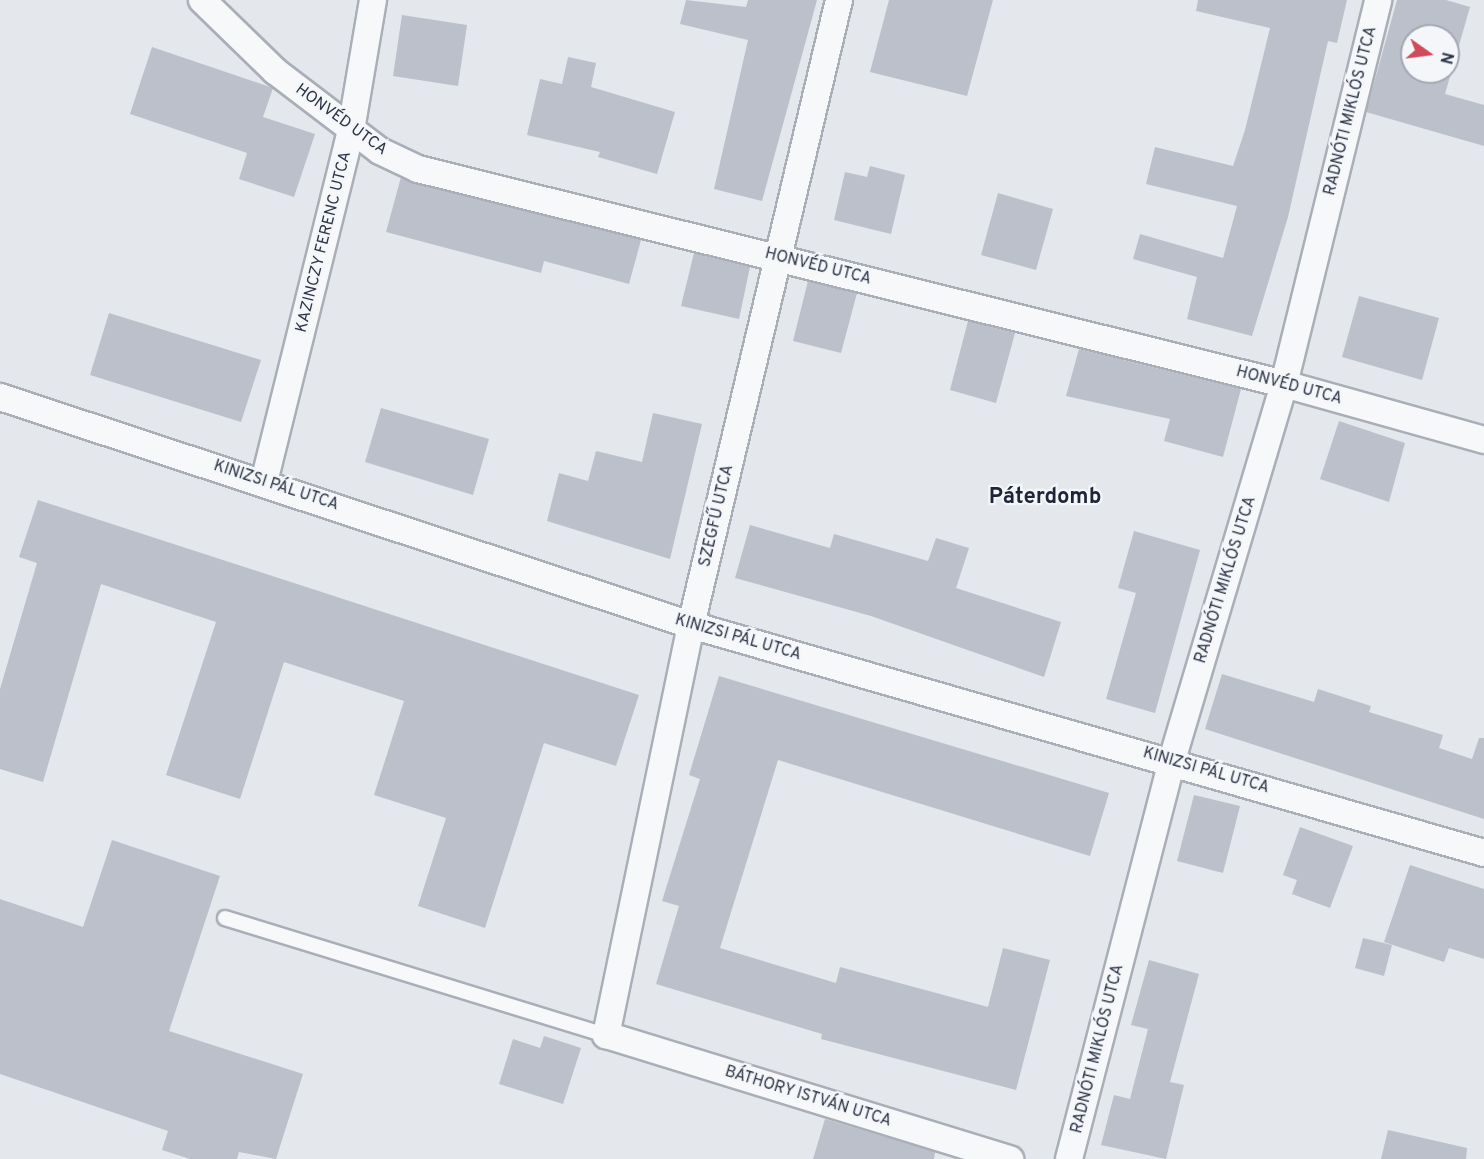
<!DOCTYPE html>
<html>
<head>
<meta charset="utf-8">
<style>
	body { margin:0 }
	#map { position:relative; width:1484px; height:1159px; overflow:hidden; background:#e4e7ec; font-family:Overpass,sans-serif }
	div>[style] { position:absolute }
	.building>* { inset:0; background:#bbc0ca }
	.roads { filter:drop-shadow(2px 0 #a9aeb7) drop-shadow(-2px 0 #a9aeb7) drop-shadow(0 2px #a9aeb7) drop-shadow(0 -2px #a9aeb7) }
	.service>* { height:14px; margin:-7px; padding:0 7px; transform-origin:7px; border-radius:7px; background:#f7f8fa }
	.minor>* { height:26px; margin:-13px; padding:0 13px; transform-origin:13px; border-radius:13px; background:#f7f8fa }
	span { translate:-50% -50%; white-space:nowrap; text-align:center; line-height:1.15; -webkit-text-stroke:4.5px #f4f6f9; paint-order:stroke }
	.street-label { font-size:16px; color:#2b3445 }
	.district-label { font-size:22px; color:#1d2536; font-weight:700 }
	.north { position:absolute; left:1400px; top:24px; width:60px; height:60px; box-sizing:border-box; background:#f4f6f9; border:2px solid #a4a8b1; border-radius:50%; rotate:104deg; font-size:16px; font-weight:700; line-height:24px; text-align:center; color:#2b3445 }
	.north::after { content:''; display:block; margin:auto; width:21px; height:27px; background:#d1495b; clip-path:polygon(50% 0,100% 100%,50% 72%,0 100%) }
</style>
</head>
<body>
<div id="map">
	<div class="building">
		<i style="clip-path:polygon(686px 0,746px 7px,748px 0,817px 0,762px 201px,714px 189px,748px 40px,680px 24px)"></i>
		<i style="clip-path:polygon(889px 0,993px 0,967px 96px,870px 72px)"></i>
		<i style="clip-path:polygon(1198px 0,1347px 0,1337px 43px,1328px 41px,1288px 217px,1252px 336px,1187px 319px,1197px 277px,1133px 259px,1140px 234px,1223px 258px,1237px 206px,1146px 184px,1155px 147px,1233px 166px,1245px 130px,1270px 28px,1196px 11px)"></i>
		<i style="clip-path:polygon(evenodd,1397px 0,1446px 0,1470px 7px,1445px 94px,1484px 105px,1484px 146px,1366px 112px,1397px 0,1412px 36px,1448px 36px,1448px 72px,1412px 72px,1412px 36px)"></i>
		<i style="clip-path:polygon(402px 15px,467px 25px,458px 86px,393px 76px)"></i>
		<i style="clip-path:polygon(152px 47px,273px 88px,263px 117px,315px 134px,294px 197px,239px 179px,247px 153px,130px 114px)"></i>
		<i style="clip-path:polygon(568px 57px,596px 63px,591px 87px,675px 112px,657px 174px,598px 157px,600px 152px,527px 135px,540px 79px,562px 84px)"></i>
		<i style="clip-path:polygon(870px 166px,905px 175px,891px 234px,834px 220px,845px 172px,867px 177px)"></i>
		<i style="clip-path:polygon(401px 177px,641px 240px,629px 284px,544px 261px,541px 273px,386px 232px)"></i>
		<i style="clip-path:polygon(998px 193px,1053px 209px,1036px 270px,981px 255px)"></i>
		<i style="clip-path:polygon(694px 253px,750px 267px,739px 319px,681px 306px)"></i>
		<i style="clip-path:polygon(808px 281px,857px 293px,841px 353px,793px 341px)"></i>
		<i style="clip-path:polygon(1359px 296px,1439px 318px,1422px 380px,1342px 357px)"></i>
		<i style="clip-path:polygon(109px 313px,261px 360px,241px 422px,90px 375px)"></i>
		<i style="clip-path:polygon(968px 321px,1015px 333px,996px 403px,950px 390px)"></i>
		<i style="clip-path:polygon(1079px 349px,1241px 389px,1223px 457px,1164px 441px,1170px 419px,1066px 396px)"></i>
		<i style="clip-path:polygon(381px 408px,489px 439px,473px 495px,365px 462px)"></i>
		<i style="clip-path:polygon(653px 413px,702px 424px,670px 559px,547px 521px,559px 473px,588px 481px,596px 451px,642px 462px)"></i>
		<i style="clip-path:polygon(1339px 421px,1405px 443px,1389px 502px,1320px 479px)"></i>
		<i style="clip-path:polygon(38px 500px,639px 695px,616px 766px,544px 743px,485px 928px,418px 906px,446px 818px,374px 795px,404px 701px,284px 662px,240px 799px,166px 775px,216px 622px,101px 584px,43px 782px,0 769px,0 689px,37px 563px,19px 557px)"></i>
		<i style="clip-path:polygon(750px 525px,830px 548px,834px 534px,928px 561px,936px 538px,969px 548px,956px 588px,1061px 622px,1044px 677px,871px 616px,735px 578px)"></i>
		<i style="clip-path:polygon(1134px 531px,1200px 550px,1155px 713px,1106px 699px,1136px 593px,1118px 588px)"></i>
		<i style="clip-path:polygon(1222px 674px,1314px 702px,1318px 689px,1371px 706px,1369px 712px,1443px 735px,1439px 748px,1472px 759px,1479px 738px,1484px 738px,1484px 819px,1205px 729px)"></i>
		<i style="clip-path:polygon(719px 676px,1109px 793px,1090px 856px,778px 760px,720px 948px,836px 983px,840px 967px,988px 1007px,1003px 948px,1050px 960px,1016px 1090px,821px 1039px,822px 1034px,656px 984px,679px 906px,662px 901px,700px 779px,689px 775px)"></i>
		<i style="clip-path:polygon(1194px 795px,1240px 806px,1223px 873px,1177px 861px)"></i>
		<i style="clip-path:polygon(1300px 827px,1353px 846px,1330px 908px,1292px 894px,1297px 880px,1283px 875px)"></i>
		<i style="clip-path:polygon(112px 840px,220px 876px,169px 1031px,303px 1074px,276px 1159px,239px 1152px,237px 1159px,190px 1159px,162px 1150px,168px 1131px,0 1074px,0 899px,83px 927px)"></i>
		<i style="clip-path:polygon(1410px 865px,1484px 889px,1484px 959px,1449px 948px,1444px 962px,1384px 942px)"></i>
		<i style="clip-path:polygon(1363px 938px,1392px 945px,1384px 976px,1355px 968px)"></i>
		<i style="clip-path:polygon(1149px 960px,1199px 974px,1170px 1082px,1184px 1085px,1166px 1159px,1101px 1145px,1114px 1095px,1130px 1099px,1148px 1029px,1131px 1025px)"></i>
		<i style="clip-path:polygon(544px 1036px,581px 1048px,563px 1104px,499px 1084px,513px 1039px,540px 1048px)"></i>
		<i style="clip-path:polygon(825px 1119px,935px 1152px,934px 1159px,813px 1159px)"></i>
		<i style="clip-path:polygon(1388px 1130px,1467px 1148px,1466px 1159px,1381px 1159px)"></i>
	</div>
	<div class="roads">
		<div class="service">
			<i style="left:225px;top:918px;width:399px;rotate:17.1deg"></i>
		</div>
		<div class="minor">
			<i style="left:202px;top:0;width:102px;rotate:44.2deg"></i>
			<i style="left:275px;top:71px;width:132px;rotate:37.3deg"></i>
			<i style="left:380px;top:151px;width:42px;rotate:25.3deg"></i>
			<i style="left:418px;top:169px;width:892px;rotate:13.94deg"></i>
			<i style="left:1284px;top:384px;width:208px;rotate:15.6deg"></i>
			<i style="left:839px;top:0;width:642px;rotate:103.32deg"></i>
			<i style="left:691px;top:625px;width:419px;rotate:101.7deg"></i>
			<i style="left:606px;top:1035px;width:423px;rotate:17.1deg"></i>
			<i style="left:0;top:397px;width:728px;rotate:18.26deg"></i>
			<i style="left:691px;top:625px;width:825px;rotate:16.04deg"></i>
			<i style="left:264px;top:482px;width:363px;rotate:-76.1deg"></i>
			<i style="left:351px;top:130px;width:132px;rotate:-80.4deg"></i>
			<i style="left:1069px;top:1159px;width:412px;rotate:-75.5deg"></i>
			<i style="left:1172px;top:760px;width:392px;rotate:-73.4deg"></i>
			<i style="left:1284px;top:384px;width:395px;rotate:-76.2deg"></i>
		</div>
	</div>
	<div class="street-label">
		<span style="left:1351px;top:111px;rotate:-76deg">RADNÓTI MIKLÓS UTCA</span>
		<span style="left:341px;top:120px;rotate:36deg">HONVÉD UTCA</span>
		<span style="left:324px;top:242px;rotate:-76deg">KAZINCZY FERENC UTCA</span>
		<span style="left:818px;top:267px;rotate:14deg">HONVÉD UTCA</span>
		<span style="left:1289px;top:386px;rotate:15deg">HONVÉD UTCA</span>
		<span style="left:276px;top:486px;rotate:18deg">KINIZSI PÁL UTCA</span>
		<span style="left:717px;top:516px;rotate:-77deg">SZEGFŰ UTCA</span>
		<span style="left:1226px;top:580px;rotate:-73deg">RADNÓTI MIKLÓS UTCA</span>
		<span style="left:738px;top:638px;rotate:16deg">KINIZSI PÁL UTCA</span>
		<span style="left:1206px;top:771px;rotate:16deg">KINIZSI PÁL UTCA</span>
		<span style="left:1098px;top:1049px;rotate:-76deg">RADNÓTI MIKLÓS UTCA</span>
		<span style="left:808px;top:1097px;rotate:17deg">BÁTHORY ISTVÁN UTCA</span>
	</div>
	<div class="district-label">
		<span style="left:1045px;top:498px">Páterdomb</span>
	</div>
	<div class="north">N</div>
</div>
</body>
</html>
